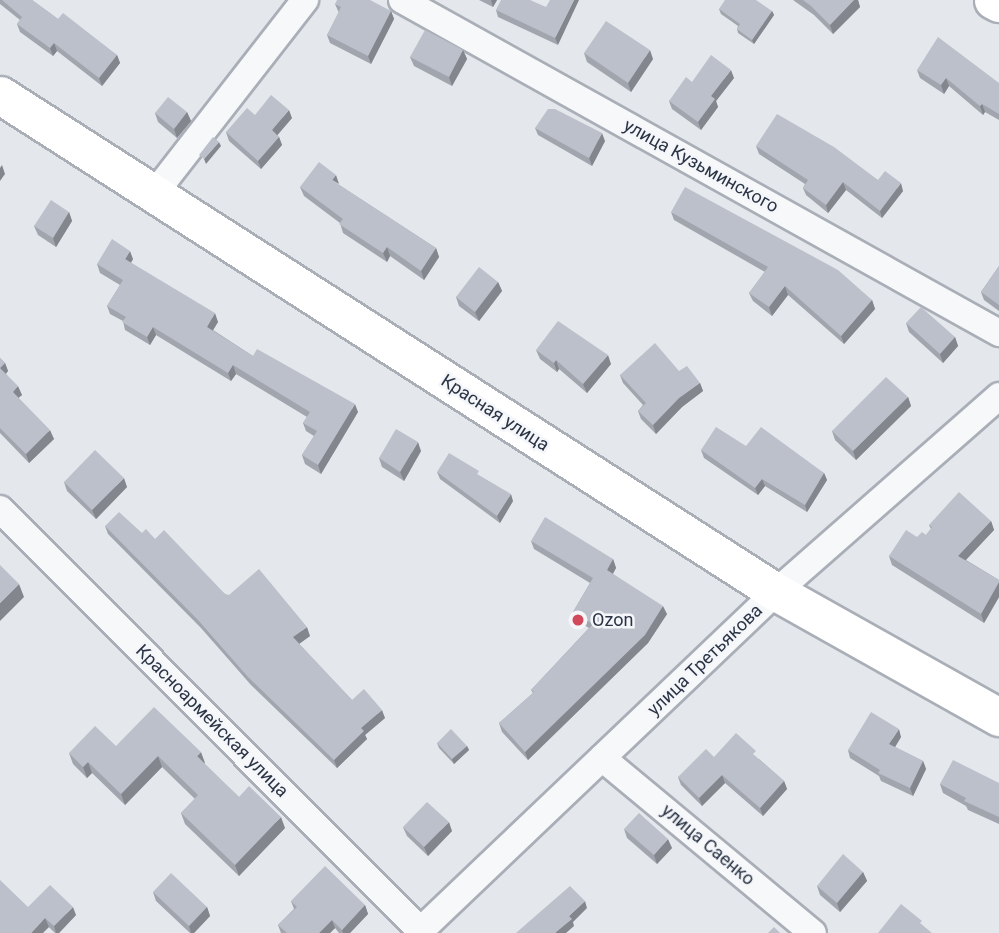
<!DOCTYPE html>
<html>
<head>
<meta charset="utf-8">
<style>
	body { margin:0 }
	#map { position:relative; width:999px; height:933px; overflow:hidden; background:#e4e7ec; font-family:Roboto,sans-serif }
	div>[style] { position:absolute }
	.roads { filter:drop-shadow(2px 0 #a9aeb7) drop-shadow(-2px 0 #a9aeb7) drop-shadow(0 2px #a9aeb7) drop-shadow(0 -2px #a9aeb7) }
	.street>* { height:26px; margin:-13px; padding:0 13px; transform-origin:13px; border-radius:13px; background:#f7f8fa }
	.secondary>* { height:37px; margin:-18.5px; padding:0 18.5px; transform-origin:18.5px; border-radius:18.5px; background:#fff }
	.wall>* { inset:0; background:#a1a5ae }
	.shaded-wall>* { inset:0; background:#83868d }
	.building>* { inset:0; background:#bbc0ca }
	.dots>* { width:19px; height:19px; translate:-50% -50%; box-sizing:border-box; border:4px solid #f4f6f9; border-radius:50% }
	span { translate:-50% -50%; white-space:nowrap; text-align:center; line-height:1.15; -webkit-text-stroke:5px #f4f6f9; paint-order:stroke }
	.street-label { font-size:18px; color:#2b3445 }
	.poi-label { font-size:18px; color:#2b3445 }
	.left { translate:0 -50%; text-align:left }
</style>
</head>
<body>
<div id="map">
	<div class="roads">
		<div class="street">
			<i style="left:402px;top:0;width:684px;rotate:29.15deg"></i>
			<i style="left:154px;top:194px;width:246px;rotate:-52.1deg"></i>
			<i style="left:0;top:509px;width:599px;rotate:45.07deg"></i>
			<i style="left:602px;top:758px;width:274px;rotate:39.7deg"></i>
			<i style="left:418px;top:933px;width:494px;rotate:-43.6deg"></i>
			<i style="left:776px;top:592px;width:297px;rotate:-41.3deg"></i>
		</div>
		<div class="secondary">
			<i style="left:993px;top:0;width:7px;rotate:27deg"></i>
			<i style="left:0;top:95px;width:922px;rotate:32.64deg"></i>
			<i style="left:776px;top:592px;width:256px;rotate:29.3deg"></i>
		</div>
	</div>
	<div class="wall">
		<i style="clip-path:polygon(0 0,32px 0,58px 19px,117px 55px,120px 63px,102px 86px,57px 51px,53px 56px,20px 32px,17px 24px,20px 20px,0 4px)"></i>
		<i style="clip-path:polygon(479px 0,497px 0,493px 7px)"></i>
		<i style="clip-path:polygon(793px 0,858px 0,860px 7px,833px 34px,814px 15px)"></i>
		<i style="clip-path:polygon(335px 4px,391px 11px,394px 19px,371px 64px,330px 43px,327px 35px,339px 13px)"></i>
		<i style="clip-path:polygon(546px 7px,558px 45px,498px 17px,496px 10px)"></i>
		<i style="clip-path:polygon(719px 9px,772px 11px,774px 15px,754px 44px,738px 33px,737px 29px,738px 26px,721px 14px)"></i>
		<i style="clip-path:polygon(463px 50px,467px 59px,452px 86px,414px 66px,410px 57px)"></i>
		<i style="clip-path:polygon(584px 53px,653px 59px,631px 92px,587px 62px)"></i>
		<i style="clip-path:polygon(917px 70px,999px 83px,999px 120px,985px 112px,983px 115px,949px 86px,944px 94px,920px 78px)"></i>
		<i style="clip-path:polygon(734px 78px,716px 101px,718px 107px,701px 130px,672px 109px,669px 101px,692px 82px)"></i>
		<i style="clip-path:polygon(187px 112px,191px 121px,177px 138px,158px 122px,155px 113px)"></i>
		<i style="clip-path:polygon(255px 115px,292px 118px,277px 135px,279px 137px,282px 145px,261px 169px,229px 141px,226px 132px)"></i>
		<i style="clip-path:polygon(535px 128px,605px 141px,592px 166px,538px 135px)"></i>
		<i style="clip-path:polygon(756px 146px,878px 180px,903px 191px,882px 218px,846px 190px,828px 213px,806px 195px,803px 188px,805px 184px,759px 154px)"></i>
		<i style="clip-path:polygon(339px 185px,436px 248px,439px 257px,424px 280px,390px 256px,387px 262px,343px 233px,340px 223px,304px 196px,300px 187px)"></i>
		<i style="clip-path:polygon(69px 212px,72px 221px,56px 247px,38px 235px,34px 226px)"></i>
		<i style="clip-path:polygon(671px 212px,872px 300px,875px 309px,844px 344px,788px 295px,772px 316px,753px 301px,749px 293px,765px 272px,674px 220px)"></i>
		<i style="clip-path:polygon(133px 259px,131px 263px,218px 322px,213px 330px,253px 356px,358px 412px,321px 474px,305px 464px,302px 455px,314px 436px,306px 431px,303px 423px,307px 417px,236px 374px,231px 381px,156px 335px,150px 345px,125px 330px,123px 321px,110px 314px,107px 306px,120px 285px,100px 273px,97px 264px)"></i>
		<i style="clip-path:polygon(999px 266px,999px 311px,984px 300px,981px 292px)"></i>
		<i style="clip-path:polygon(498px 282px,502px 291px,479px 321px,459px 306px,456px 297px)"></i>
		<i style="clip-path:polygon(906px 323px,955px 337px,958px 346px,943px 363px,909px 332px)"></i>
		<i style="clip-path:polygon(536px 350px,611px 364px,587px 393px,559px 369px,557px 372px,540px 359px)"></i>
		<i style="clip-path:polygon(0 358px,5px 363px,8px 371px,6px 374px,22px 395px,18px 398px,54px 439px,29px 463px,0 433px)"></i>
		<i style="clip-path:polygon(679px 371px,700px 383px,703px 391px,682px 407px,656px 434px,641px 419px,638px 411px,643px 405px,623px 383px,620px 375px)"></i>
		<i style="clip-path:polygon(908px 397px,911px 406px,856px 460px,835px 440px,832px 431px)"></i>
		<i style="clip-path:polygon(746px 446px,824px 473px,827px 480px,807px 512px,765px 486px,758px 495px,704px 458px,701px 450px)"></i>
		<i style="clip-path:polygon(421px 451px,404px 481px,382px 467px,379px 458px)"></i>
		<i style="clip-path:polygon(437px 472px,481px 477px,513px 501px,500px 523px,440px 479px)"></i>
		<i style="clip-path:polygon(64px 482px,127px 487px,96px 519px,67px 491px)"></i>
		<i style="clip-path:polygon(991px 521px,994px 530px,966px 560px,999px 580px,999px 597px,984px 623px,892px 565px,889px 556px,917px 537px,926px 535px,931px 529px,929px 525px)"></i>
		<i style="clip-path:polygon(105px 526px,142px 533px,155px 539px,225px 594px,310px 636px,299px 644px,352px 700px,385px 718px,365px 735px,367px 739px,337px 768px,251px 685px,201px 628px,108px 534px)"></i>
		<i style="clip-path:polygon(531px 541px,613px 559px,616px 568px,613px 574px,667px 614px,648px 643px,528px 760px,502px 732px,499px 723px,533px 693px,531px 690px,589px 628px,576px 620px,573px 612px,590px 583px,534px 549px)"></i>
		<i style="clip-path:polygon(901px 737px,895px 747px,923px 761px,926px 769px,913px 796px,881px 781px,879px 776px,850px 758px,848px 750px)"></i>
		<i style="clip-path:polygon(437px 743px,467px 746px,469px 750px,454px 764px,439px 748px)"></i>
		<i style="clip-path:polygon(116px 746px,205px 763px,204px 764px,239px 797px,285px 828px,239px 876px,185px 824px,181px 813px,195px 799px,162px 767px,125px 805px,92px 773px,87px 778px,73px 764px,69px 753px)"></i>
		<i style="clip-path:polygon(714px 757px,759px 759px,784px 781px,787px 789px,763px 816px,725px 783px,702px 806px,681px 785px,678px 777px)"></i>
		<i style="clip-path:polygon(999px 783px,999px 824px,968px 810px,966px 806px,943px 793px,940px 784px)"></i>
		<i style="clip-path:polygon(403px 827px,452px 831px,428px 856px,407px 836px)"></i>
		<i style="clip-path:polygon(624px 829px,672px 848px,657px 864px,627px 838px)"></i>
		<i style="clip-path:polygon(863px 872px,867px 881px,840px 912px,820px 895px,817px 886px)"></i>
		<i style="clip-path:polygon(153px 892px,207px 907px,210px 916px,194px 933px,190px 933px,156px 901px)"></i>
		<i style="clip-path:polygon(291px 901px,365px 905px,368px 914px,350px 933px,339px 933px,335px 928px,330px 933px,281px 933px,278px 925px,294px 909px)"></i>
		<i style="clip-path:polygon(28px 907px,76px 915px,59px 933px,55px 933px)"></i>
	</div>
	<div class="shaded-wall">
		<i style="clip-path:polygon(491px 0,497px 0,493px 7px)"></i>
		<i style="clip-path:polygon(574px 0,579px 0,558px 45px,555px 38px)"></i>
		<i style="clip-path:polygon(854px 0,858px 0,860px 7px,833px 34px,830px 25px)"></i>
		<i style="clip-path:polygon(391px 11px,394px 19px,371px 64px,368px 56px)"></i>
		<i style="clip-path:polygon(772px 11px,774px 15px,754px 44px,752px 40px)"></i>
		<i style="clip-path:polygon(54px 43px,57px 51px,53px 56px,50px 48px)"></i>
		<i style="clip-path:polygon(463px 50px,467px 59px,452px 86px,449px 77px)"></i>
		<i style="clip-path:polygon(650px 50px,653px 59px,631px 92px,628px 83px)"></i>
		<i style="clip-path:polygon(117px 55px,120px 63px,102px 86px,99px 78px)"></i>
		<i style="clip-path:polygon(731px 70px,734px 78px,716px 101px,718px 107px,701px 130px,698px 122px,711px 96px)"></i>
		<i style="clip-path:polygon(946px 78px,949px 86px,944px 94px,941px 85px)"></i>
		<i style="clip-path:polygon(982px 104px,985px 112px,983px 115px,980px 106px)"></i>
		<i style="clip-path:polygon(289px 110px,292px 118px,275px 138px,272px 130px)"></i>
		<i style="clip-path:polygon(187px 112px,191px 121px,177px 138px,174px 129px)"></i>
		<i style="clip-path:polygon(602px 133px,605px 141px,592px 166px,589px 158px)"></i>
		<i style="clip-path:polygon(279px 137px,282px 145px,261px 169px,258px 161px)"></i>
		<i style="clip-path:polygon(219px 142px,221px 146px,206px 164px,204px 159px)"></i>
		<i style="clip-path:polygon(2px 165px,5px 174px,0 181px,0 168px)"></i>
		<i style="clip-path:polygon(336px 175px,339px 184px,332px 180px)"></i>
		<i style="clip-path:polygon(843px 182px,846px 190px,828px 213px,826px 205px)"></i>
		<i style="clip-path:polygon(901px 183px,903px 191px,882px 218px,880px 211px)"></i>
		<i style="clip-path:polygon(69px 212px,72px 221px,56px 247px,53px 238px)"></i>
		<i style="clip-path:polygon(387px 247px,390px 256px,387px 262px,383px 253px)"></i>
		<i style="clip-path:polygon(436px 248px,439px 257px,424px 280px,421px 271px)"></i>
		<i style="clip-path:polygon(130px 251px,133px 259px,128px 267px,125px 259px)"></i>
		<i style="clip-path:polygon(498px 282px,502px 291px,479px 321px,475px 312px)"></i>
		<i style="clip-path:polygon(785px 286px,788px 295px,772px 316px,769px 307px)"></i>
		<i style="clip-path:polygon(872px 300px,875px 309px,844px 344px,841px 336px)"></i>
		<i style="clip-path:polygon(215px 313px,218px 322px,210px 335px,207px 327px)"></i>
		<i style="clip-path:polygon(153px 327px,156px 335px,150px 345px,147px 337px)"></i>
		<i style="clip-path:polygon(955px 337px,958px 346px,943px 363px,940px 354px)"></i>
		<i style="clip-path:polygon(608px 355px,611px 364px,587px 393px,583px 384px)"></i>
		<i style="clip-path:polygon(556px 360px,559px 369px,557px 372px,554px 363px)"></i>
		<i style="clip-path:polygon(5px 363px,8px 371px,3px 377px,0 368px)"></i>
		<i style="clip-path:polygon(233px 365px,236px 374px,231px 381px,228px 373px)"></i>
		<i style="clip-path:polygon(700px 383px,703px 391px,682px 407px,656px 434px,653px 425px,679px 398px)"></i>
		<i style="clip-path:polygon(18px 386px,22px 395px,16px 400px,13px 392px)"></i>
		<i style="clip-path:polygon(908px 397px,911px 406px,856px 460px,853px 451px)"></i>
		<i style="clip-path:polygon(355px 404px,358px 412px,321px 474px,318px 465px)"></i>
		<i style="clip-path:polygon(50px 430px,54px 439px,29px 463px,26px 454px)"></i>
		<i style="clip-path:polygon(418px 442px,421px 451px,404px 481px,400px 472px)"></i>
		<i style="clip-path:polygon(824px 473px,827px 480px,807px 512px,805px 505px)"></i>
		<i style="clip-path:polygon(124px 478px,127px 487px,96px 519px,92px 510px)"></i>
		<i style="clip-path:polygon(762px 479px,765px 486px,758px 495px,755px 488px)"></i>
		<i style="clip-path:polygon(511px 494px,513px 501px,500px 523px,497px 516px)"></i>
		<i style="clip-path:polygon(991px 521px,994px 530px,961px 565px,958px 556px)"></i>
		<i style="clip-path:polygon(613px 559px,616px 568px,610px 578px,607px 570px)"></i>
		<i style="clip-path:polygon(999px 582px,999px 597px,984px 623px,981px 614px)"></i>
		<i style="clip-path:polygon(19px 584px,24px 597px,0 621px,0 603px)"></i>
		<i style="clip-path:polygon(663px 606px,667px 614px,648px 643px,528px 760px,525px 752px)"></i>
		<i style="clip-path:polygon(307px 627px,310px 636px,296px 646px,293px 637px)"></i>
		<i style="clip-path:polygon(382px 710px,385px 718px,365px 735px,367px 739px,337px 768px,334px 760px,361px 728px)"></i>
		<i style="clip-path:polygon(899px 729px,901px 737px,892px 752px,889px 744px)"></i>
		<i style="clip-path:polygon(467px 746px,469px 750px,454px 764px,452px 759px)"></i>
		<i style="clip-path:polygon(201px 752px,205px 763px,200px 767px,197px 756px)"></i>
		<i style="clip-path:polygon(158px 756px,162px 767px,125px 805px,121px 794px)"></i>
		<i style="clip-path:polygon(923px 761px,926px 769px,913px 796px,910px 788px)"></i>
		<i style="clip-path:polygon(88px 762px,92px 773px,87px 778px,83px 767px)"></i>
		<i style="clip-path:polygon(722px 775px,725px 783px,702px 806px,699px 798px)"></i>
		<i style="clip-path:polygon(784px 781px,787px 789px,763px 816px,760px 808px)"></i>
		<i style="clip-path:polygon(281px 817px,285px 828px,239px 876px,235px 865px)"></i>
		<i style="clip-path:polygon(449px 822px,452px 831px,428px 856px,424px 847px)"></i>
		<i style="clip-path:polygon(668px 839px,672px 848px,657px 864px,654px 855px)"></i>
		<i style="clip-path:polygon(863px 872px,867px 881px,840px 912px,837px 903px)"></i>
		<i style="clip-path:polygon(585px 901px,587px 908px,573px 922px,574px 926px,566px 933px,555px 933px,569px 916px)"></i>
		<i style="clip-path:polygon(365px 905px,368px 914px,350px 933px,343px 933px,342px 930px)"></i>
		<i style="clip-path:polygon(73px 907px,76px 915px,59px 933px,56px 933px,54px 926px)"></i>
		<i style="clip-path:polygon(207px 907px,210px 916px,194px 933px,191px 933px,189px 926px)"></i>
		<i style="clip-path:polygon(45px 918px,49px 927px,43px 933px,31px 933px)"></i>
		<i style="clip-path:polygon(332px 920px,335px 928px,330px 933px,319px 933px)"></i>
	</div>
	<div class="building">
		<i style="clip-path:polygon(2px 0,32px 0,58px 19px,63px 13px,117px 55px,99px 78px,54px 43px,50px 48px,17px 24px,22px 17px)"></i>
		<i style="clip-path:polygon(337px 0,370px 0,391px 11px,368px 56px,327px 35px,341px 7px,335px 4px)"></i>
		<i style="clip-path:polygon(501px 0,530px 0,546px 7px,550px 0,574px 0,555px 38px,496px 10px)"></i>
		<i style="clip-path:polygon(725px 0,756px 0,772px 11px,752px 40px,737px 29px,740px 24px,719px 9px)"></i>
		<i style="clip-path:polygon(803px 0,854px 0,830px 25px,811px 6px)"></i>
		<i style="clip-path:polygon(606px 21px,650px 50px,628px 83px,584px 53px)"></i>
		<i style="clip-path:polygon(425px 30px,463px 50px,449px 77px,410px 57px)"></i>
		<i style="clip-path:polygon(938px 37px,999px 83px,999px 114px,982px 104px,980px 106px,946px 78px,941px 85px,917px 70px)"></i>
		<i style="clip-path:polygon(711px 55px,731px 70px,711px 96px,715px 99px,698px 122px,669px 101px,686px 77px,692px 82px)"></i>
		<i style="clip-path:polygon(271px 95px,289px 110px,272px 130px,279px 137px,258px 161px,226px 132px,247px 108px,255px 115px)"></i>
		<i style="clip-path:polygon(168px 97px,187px 112px,174px 129px,155px 113px)"></i>
		<i style="clip-path:polygon(548px 109px,555px 109px,602px 133px,589px 158px,535px 128px)"></i>
		<i style="clip-path:polygon(777px 114px,834px 147px,878px 180px,885px 171px,901px 183px,880px 211px,843px 182px,826px 205px,803px 188px,808px 180px,756px 146px)"></i>
		<i style="clip-path:polygon(213px 137px,219px 142px,204px 159px,199px 155px)"></i>
		<i style="clip-path:polygon(319px 162px,336px 175px,332px 180px,436px 248px,421px 271px,387px 247px,383px 253px,339px 224px,343px 219px,300px 187px)"></i>
		<i style="clip-path:polygon(685px 187px,838px 270px,872px 300px,841px 336px,785px 286px,769px 307px,749px 293px,768px 267px,671px 212px)"></i>
		<i style="clip-path:polygon(51px 200px,69px 212px,53px 238px,34px 226px)"></i>
		<i style="clip-path:polygon(112px 239px,130px 251px,125px 259px,215px 313px,207px 327px,253px 356px,257px 349px,355px 404px,318px 465px,302px 455px,317px 431px,303px 423px,310px 412px,233px 365px,228px 373px,153px 327px,147px 337px,122px 322px,126px 317px,107px 306px,123px 280px,97px 264px)"></i>
		<i style="clip-path:polygon(999px 266px,999px 305px,981px 292px)"></i>
		<i style="clip-path:polygon(479px 267px,498px 282px,475px 312px,456px 297px)"></i>
		<i style="clip-path:polygon(921px 307px,955px 337px,940px 354px,906px 323px)"></i>
		<i style="clip-path:polygon(558px 321px,608px 355px,583px 384px,556px 360px,554px 363px,536px 350px)"></i>
		<i style="clip-path:polygon(655px 343px,679px 371px,687px 366px,700px 383px,679px 398px,653px 425px,638px 411px,646px 403px,620px 375px)"></i>
		<i style="clip-path:polygon(0 358px,5px 363px,0 368px,18px 386px,13px 392px,50px 430px,26px 454px,0 428px)"></i>
		<i style="clip-path:polygon(886px 377px,908px 397px,853px 451px,832px 431px)"></i>
		<i style="clip-path:polygon(716px 427px,746px 446px,761px 427px,824px 473px,805px 505px,762px 479px,755px 488px,701px 450px)"></i>
		<i style="clip-path:polygon(396px 429px,418px 442px,400px 472px,379px 458px)"></i>
		<i style="clip-path:polygon(95px 450px,124px 478px,92px 510px,64px 482px)"></i>
		<i style="clip-path:polygon(449px 453px,479px 471px,477px 474px,511px 494px,497px 516px,437px 472px)"></i>
		<i style="clip-path:polygon(959px 492px,991px 521px,958px 556px,999px 580px,999px 582px,981px 614px,889px 556px,906px 530px,917px 537px,922px 532px,926px 535px,932px 527px,929px 525px)"></i>
		<i style="clip-path:polygon(119px 512px,142px 533px,146px 529px,155px 539px,164px 530px,225px 594px,229px 595px,259px 569px,307px 627px,293px 637px,352px 700px,364px 689px,382px 710px,361px 728px,364px 731px,334px 760px,248px 677px,198px 620px,105px 526px)"></i>
		<i style="clip-path:polygon(545px 517px,613px 559px,607px 570px,663px 606px,645px 635px,525px 752px,499px 723px,534px 692px,531px 690px,593px 624px,573px 612px,593px 578px,531px 541px)"></i>
		<i style="clip-path:polygon(0 565px,19px 584px,0 603px)"></i>
		<i style="clip-path:polygon(154px 707px,201px 752px,197px 756px,239px 797px,249px 786px,281px 817px,235px 865px,181px 813px,198px 795px,158px 756px,121px 794px,88px 762px,83px 767px,69px 753px,95px 726px,116px 746px)"></i>
		<i style="clip-path:polygon(871px 712px,899px 729px,889px 744px,923px 761px,910px 788px,878px 773px,880px 770px,848px 750px)"></i>
		<i style="clip-path:polygon(451px 729px,467px 746px,452px 759px,437px 743px)"></i>
		<i style="clip-path:polygon(736px 733px,756px 751px,753px 754px,784px 781px,760px 808px,722px 775px,699px 798px,678px 777px,706px 749px,714px 757px)"></i>
		<i style="clip-path:polygon(953px 760px,999px 783px,999px 817px,964px 801px,966px 798px,940px 784px)"></i>
		<i style="clip-path:polygon(427px 802px,449px 822px,424px 847px,403px 827px)"></i>
		<i style="clip-path:polygon(639px 813px,668px 839px,654px 855px,624px 829px)"></i>
		<i style="clip-path:polygon(843px 854px,863px 872px,837px 903px,817px 886px)"></i>
		<i style="clip-path:polygon(325px 866px,365px 905px,342px 930px,332px 920px,319px 933px,287px 933px,278px 925px,297px 907px,291px 901px)"></i>
		<i style="clip-path:polygon(171px 873px,207px 907px,189px 926px,153px 892px)"></i>
		<i style="clip-path:polygon(0 880px,28px 907px,50px 885px,73px 907px,54px 926px,45px 918px,31px 933px,0 933px)"></i>
		<i style="clip-path:polygon(570px 886px,585px 901px,569px 916px,572px 919px,555px 933px,516px 933px)"></i>
		<i style="clip-path:polygon(901px 904px,922px 921px,920px 923px,932px 933px,878px 933px)"></i>
		<i style="clip-path:polygon(774px 927px,780px 933px,768px 933px)"></i>
	</div>
	<div class="dots">
		<i style="left:578px;top:620px;background:#d1495b"></i>
	</div>
	<div class="street-label">
		<span style="left:701px;top:166px;rotate:29deg">улица Кузьминского</span>
		<span style="left:495px;top:413px;rotate:33deg">Красная улица</span>
		<span style="left:705px;top:660px;rotate:-44deg">улица Третьякова</span>
		<span style="left:212px;top:721px;rotate:45deg">Красноармейская улица</span>
		<span style="left:708px;top:845px;rotate:40deg">улица Саенко</span>
	</div>
	<div class="poi-label">
		<span class="left" style="left:592px;top:620px">Ozon</span>
	</div>
</div>
</body>
</html>
